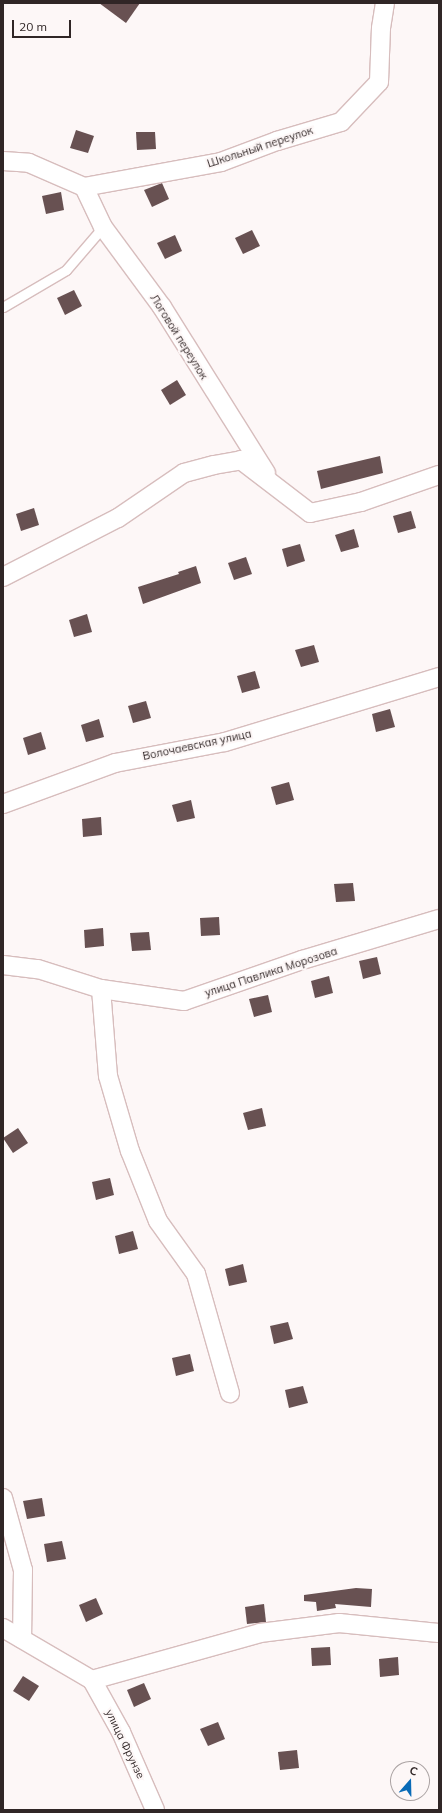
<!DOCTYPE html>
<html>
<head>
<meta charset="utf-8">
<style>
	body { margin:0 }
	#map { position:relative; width:442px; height:1813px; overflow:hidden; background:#fdf7f7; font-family:Mulish,sans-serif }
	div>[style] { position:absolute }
	.building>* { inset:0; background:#685152 }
	.roads { filter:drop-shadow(1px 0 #d7bdbd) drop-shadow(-1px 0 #d7bdbd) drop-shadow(0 1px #d7bdbd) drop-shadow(0 -1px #d7bdbd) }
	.service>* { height:9px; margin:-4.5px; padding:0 4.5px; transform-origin:4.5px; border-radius:4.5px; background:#fff }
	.minor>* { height:18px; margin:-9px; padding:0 9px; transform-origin:9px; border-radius:9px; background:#fff }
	span { translate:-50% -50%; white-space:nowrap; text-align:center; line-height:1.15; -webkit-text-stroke:4px #fdf7f7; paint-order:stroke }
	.street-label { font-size:11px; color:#302626 }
	.frame { position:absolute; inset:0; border:4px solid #302626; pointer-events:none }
	.north { position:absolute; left:390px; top:1761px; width:40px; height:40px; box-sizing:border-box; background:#fdf7f7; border:1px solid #aba3a3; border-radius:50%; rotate:20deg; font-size:11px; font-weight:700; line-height:16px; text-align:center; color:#302626 }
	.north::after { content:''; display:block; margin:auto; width:14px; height:18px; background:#096bb7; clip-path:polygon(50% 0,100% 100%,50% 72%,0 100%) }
	.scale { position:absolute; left:12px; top:20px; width:59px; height:18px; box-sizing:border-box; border:2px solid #302626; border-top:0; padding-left:5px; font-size:12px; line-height:14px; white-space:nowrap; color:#302626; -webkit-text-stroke:3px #fdf7f7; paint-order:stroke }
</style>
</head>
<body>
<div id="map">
	<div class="building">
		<i style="clip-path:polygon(99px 3px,140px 3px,126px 23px)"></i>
		<i style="clip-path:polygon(76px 130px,94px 136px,88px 153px,70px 148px)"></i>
		<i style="clip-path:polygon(136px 132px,155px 132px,156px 149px,137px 150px)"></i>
		<i style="clip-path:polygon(162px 183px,169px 199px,152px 207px,144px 190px)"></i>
		<i style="clip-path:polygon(61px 192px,64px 210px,46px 214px,42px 196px)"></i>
		<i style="clip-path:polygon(252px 230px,260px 246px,243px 254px,235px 238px)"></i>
		<i style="clip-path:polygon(175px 235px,182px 251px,165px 259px,157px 243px)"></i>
		<i style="clip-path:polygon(74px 290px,82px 306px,65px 315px,57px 298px)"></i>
		<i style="clip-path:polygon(177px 380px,186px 395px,170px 405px,161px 390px)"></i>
		<i style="clip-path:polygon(380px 456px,383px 473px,321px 489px,317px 471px)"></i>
		<i style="clip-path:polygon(34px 508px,39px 525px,21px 531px,16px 514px)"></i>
		<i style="clip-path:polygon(411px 511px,416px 528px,398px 533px,393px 516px)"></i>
		<i style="clip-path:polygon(354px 529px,359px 547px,341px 552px,335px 535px)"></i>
		<i style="clip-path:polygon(300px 544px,305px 561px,287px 567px,282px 549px)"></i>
		<i style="clip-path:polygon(246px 557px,252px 574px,234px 580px,228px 563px)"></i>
		<i style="clip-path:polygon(196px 566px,201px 583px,143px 604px,138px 587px,179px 574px,178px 572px)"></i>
		<i style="clip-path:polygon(87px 614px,92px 632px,74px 637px,69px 620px)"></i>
		<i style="clip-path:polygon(314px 645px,319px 662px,301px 667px,295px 650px)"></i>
		<i style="clip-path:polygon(255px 671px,260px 688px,242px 693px,237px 676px)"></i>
		<i style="clip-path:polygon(146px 701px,151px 718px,133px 723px,128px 706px)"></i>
		<i style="clip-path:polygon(390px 709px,395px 727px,376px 732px,372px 714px)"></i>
		<i style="clip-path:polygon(99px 719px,104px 737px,86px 742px,81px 725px)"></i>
		<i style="clip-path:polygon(41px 732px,46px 749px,28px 755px,23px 738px)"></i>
		<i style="clip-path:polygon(289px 782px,294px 800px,276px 805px,271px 787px)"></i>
		<i style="clip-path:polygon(191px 800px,195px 818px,177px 822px,172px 805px)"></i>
		<i style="clip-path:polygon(101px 817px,102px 835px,83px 837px,82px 819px)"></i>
		<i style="clip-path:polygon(353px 883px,355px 901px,336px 902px,334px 884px)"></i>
		<i style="clip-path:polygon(219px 917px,220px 935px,201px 936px,200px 918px)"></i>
		<i style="clip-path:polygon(103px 928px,104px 946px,85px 948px,84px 930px)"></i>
		<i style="clip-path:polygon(149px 932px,151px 950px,132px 951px,130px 933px)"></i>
		<i style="clip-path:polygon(377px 957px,381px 974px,363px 979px,359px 961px)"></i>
		<i style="clip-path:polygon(329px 976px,333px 993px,315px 998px,311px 981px)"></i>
		<i style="clip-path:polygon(268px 995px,272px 1012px,254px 1017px,249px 999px)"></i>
		<i style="clip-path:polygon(262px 1108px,266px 1126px,248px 1130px,243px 1113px)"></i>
		<i style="clip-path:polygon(18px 1128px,28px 1143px,13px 1153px,3px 1138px)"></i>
		<i style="clip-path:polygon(110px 1178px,114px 1195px,96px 1200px,92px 1182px)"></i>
		<i style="clip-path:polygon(133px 1231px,138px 1249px,119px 1254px,115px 1236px)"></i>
		<i style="clip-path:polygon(243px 1264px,247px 1282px,229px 1286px,225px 1269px)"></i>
		<i style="clip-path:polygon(288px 1322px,293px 1339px,274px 1344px,270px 1326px)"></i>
		<i style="clip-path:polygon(190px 1354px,194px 1371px,176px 1376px,172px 1358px)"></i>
		<i style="clip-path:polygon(303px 1386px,308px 1403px,289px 1408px,285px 1390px)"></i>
		<i style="clip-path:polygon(42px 1498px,45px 1516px,27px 1519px,23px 1501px)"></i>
		<i style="clip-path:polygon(62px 1541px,66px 1559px,47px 1562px,44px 1544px)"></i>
		<i style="clip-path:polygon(356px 1588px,372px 1589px,371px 1607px,335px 1604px,336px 1608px,317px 1611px,316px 1602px,304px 1601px,304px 1595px)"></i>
		<i style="clip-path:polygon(96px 1598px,103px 1614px,86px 1622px,79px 1605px)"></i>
		<i style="clip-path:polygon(264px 1604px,266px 1622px,247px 1624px,245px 1607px)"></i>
		<i style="clip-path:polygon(330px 1647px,331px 1665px,312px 1666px,311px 1648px)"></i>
		<i style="clip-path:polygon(398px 1657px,399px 1675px,380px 1677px,379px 1659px)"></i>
		<i style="clip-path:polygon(23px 1676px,39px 1686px,29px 1701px,13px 1691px)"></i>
		<i style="clip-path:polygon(144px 1683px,151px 1699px,134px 1707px,127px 1690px)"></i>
		<i style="clip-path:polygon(218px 1722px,225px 1739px,208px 1746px,200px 1729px)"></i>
		<i style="clip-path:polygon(297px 1750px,299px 1768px,280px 1770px,278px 1752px)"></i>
	</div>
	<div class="roads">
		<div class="service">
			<i style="left:3px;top:307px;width:73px;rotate:-30.4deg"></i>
			<i style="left:66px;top:270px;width:57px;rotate:-49.3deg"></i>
		</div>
		<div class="minor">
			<i style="left:3px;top:161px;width:26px;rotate:4deg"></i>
			<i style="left:29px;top:163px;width:60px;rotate:23.6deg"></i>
			<i style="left:84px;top:187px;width:139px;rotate:-10.3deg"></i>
			<i style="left:221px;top:162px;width:60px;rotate:-20.6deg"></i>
			<i style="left:277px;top:141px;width:67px;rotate:-16.5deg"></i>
			<i style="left:341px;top:122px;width:55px;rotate:-46.5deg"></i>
			<i style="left:379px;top:82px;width:54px;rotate:-87.9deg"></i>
			<i style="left:381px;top:28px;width:25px;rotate:-81deg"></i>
			<i style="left:84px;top:187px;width:44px;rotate:64.6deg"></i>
			<i style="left:103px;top:227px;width:99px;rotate:53.6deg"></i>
			<i style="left:162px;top:307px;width:196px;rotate:57.9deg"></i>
			<i style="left:3px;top:577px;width:129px;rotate:-27.2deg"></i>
			<i style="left:118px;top:518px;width:80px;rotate:-34.3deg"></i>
			<i style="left:184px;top:473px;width:31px;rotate:-15deg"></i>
			<i style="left:214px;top:465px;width:27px;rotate:-10deg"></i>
			<i style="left:241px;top:460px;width:87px;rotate:37.5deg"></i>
			<i style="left:310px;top:513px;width:52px;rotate:-12.2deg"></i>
			<i style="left:361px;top:502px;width:83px;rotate:-19.1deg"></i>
			<i style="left:3px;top:804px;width:119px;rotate:-20.1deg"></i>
			<i style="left:115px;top:763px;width:112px;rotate:-10.8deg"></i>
			<i style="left:225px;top:742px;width:224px;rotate:-16.9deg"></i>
			<i style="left:3px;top:965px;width:35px;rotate:7deg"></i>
			<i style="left:38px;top:969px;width:66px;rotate:17.6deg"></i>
			<i style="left:101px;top:989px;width:84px;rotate:8.2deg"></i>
			<i style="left:184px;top:1001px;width:125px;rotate:-19.2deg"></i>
			<i style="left:302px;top:960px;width:143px;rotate:-16.7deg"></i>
			<i style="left:101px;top:989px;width:87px;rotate:85.4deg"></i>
			<i style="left:108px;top:1076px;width:78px;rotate:73.7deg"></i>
			<i style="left:130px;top:1151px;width:75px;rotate:68.2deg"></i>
			<i style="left:158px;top:1221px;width:65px;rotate:54.4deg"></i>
			<i style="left:196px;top:1274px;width:124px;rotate:74.1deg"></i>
			<i style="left:3px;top:1498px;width:75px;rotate:74.5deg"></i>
			<i style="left:23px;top:1570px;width:69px;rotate:90.8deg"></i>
			<i style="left:3px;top:1628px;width:103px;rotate:30.3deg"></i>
			<i style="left:92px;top:1680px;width:174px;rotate:-15.6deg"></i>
			<i style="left:260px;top:1633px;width:80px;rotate:-7.2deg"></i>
			<i style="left:339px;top:1623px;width:100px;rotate:5.7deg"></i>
			<i style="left:92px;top:1680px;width:60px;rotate:60.9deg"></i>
			<i style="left:121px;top:1732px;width:85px;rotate:66.4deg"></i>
		</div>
	</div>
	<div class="street-label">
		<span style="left:260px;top:147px;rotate:-18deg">Школьный переулок</span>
		<span style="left:179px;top:337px;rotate:58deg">Логовой переулок</span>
		<span style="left:197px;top:745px;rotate:-12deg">Волочаевская улица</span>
		<span style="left:271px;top:972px;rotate:-18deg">улица Павлика Морозова</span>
		<span style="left:125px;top:1744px;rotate:64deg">улица Фрунзе</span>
	</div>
	<div class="frame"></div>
	<div class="north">С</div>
	<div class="scale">20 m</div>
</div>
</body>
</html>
